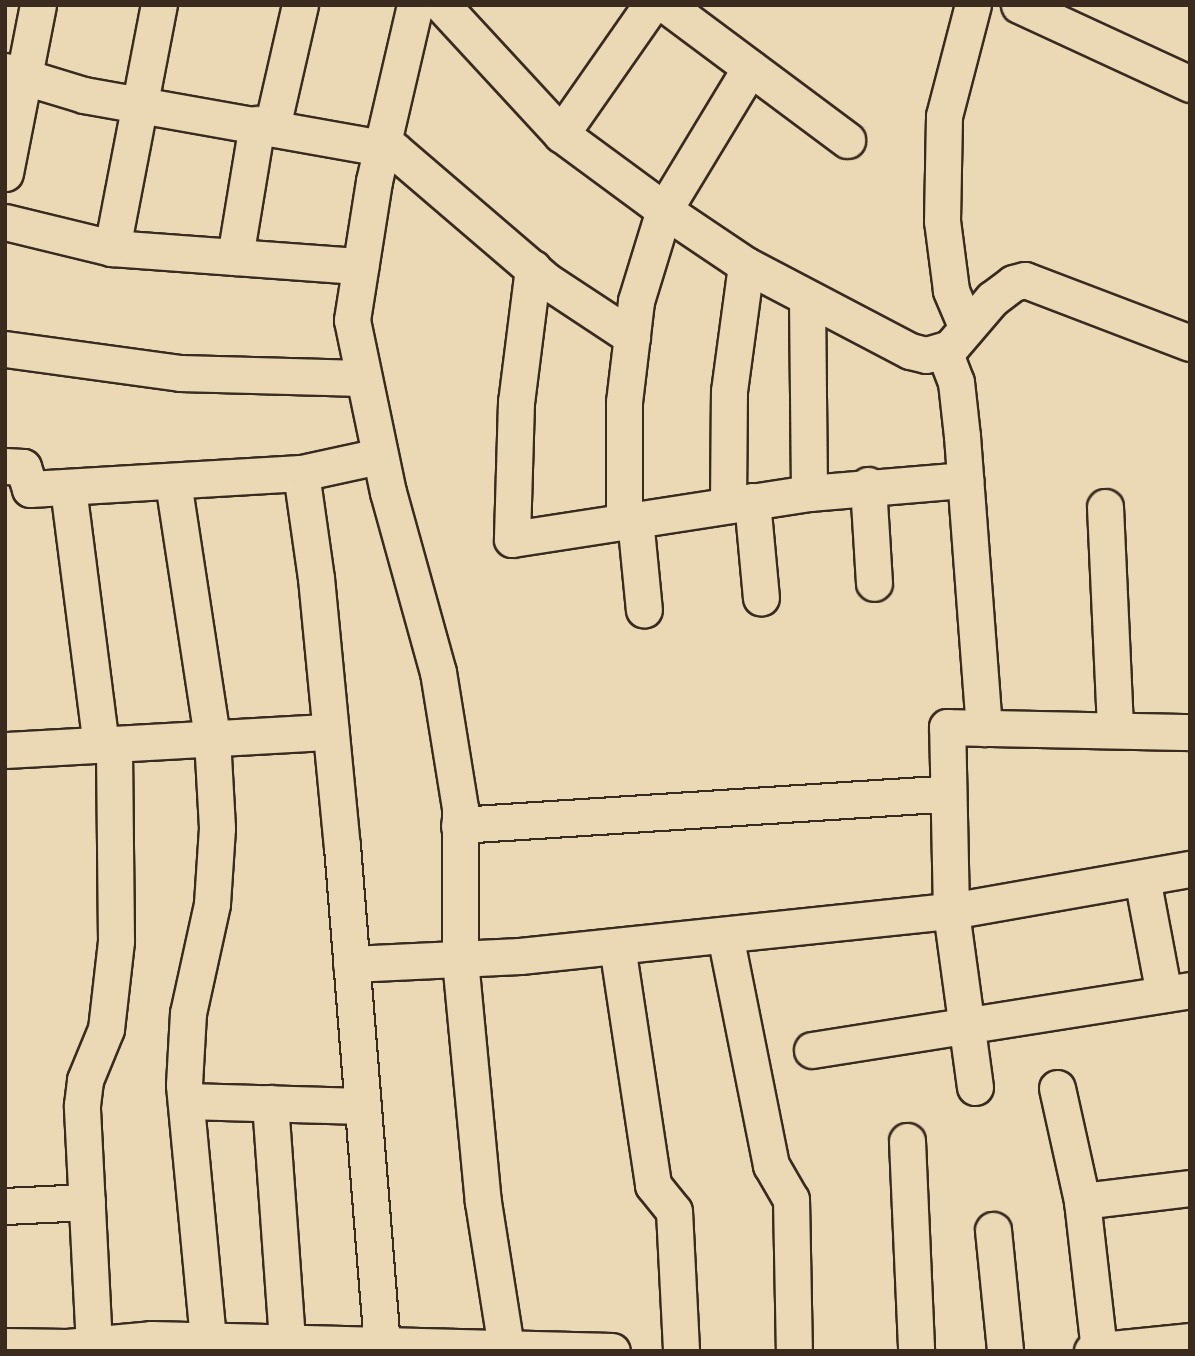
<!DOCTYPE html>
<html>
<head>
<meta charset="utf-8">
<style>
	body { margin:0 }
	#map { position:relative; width:1195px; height:1356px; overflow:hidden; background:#ebd9b6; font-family:"Balsamiq Sans",sans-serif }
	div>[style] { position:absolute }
	.roads { filter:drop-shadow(2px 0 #3b2a1e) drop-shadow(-2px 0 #3b2a1e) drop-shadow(0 2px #3b2a1e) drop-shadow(0 -2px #3b2a1e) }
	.minor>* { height:35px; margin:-17.5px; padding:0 17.5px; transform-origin:17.5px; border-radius:17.5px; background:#ebd9b6 }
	span { translate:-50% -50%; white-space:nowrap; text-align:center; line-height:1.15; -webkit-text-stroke:7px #ebd9b6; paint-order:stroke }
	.frame { position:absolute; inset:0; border:7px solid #3b2a1e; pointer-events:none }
</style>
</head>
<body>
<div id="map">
	<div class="roads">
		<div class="minor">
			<i style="left:415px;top:5px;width:181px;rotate:103.1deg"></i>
			<i style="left:374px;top:181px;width:141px;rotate:99deg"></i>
			<i style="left:352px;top:320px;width:176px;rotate:78.2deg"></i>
			<i style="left:388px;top:492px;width:187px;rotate:74.5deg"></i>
			<i style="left:438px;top:672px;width:138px;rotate:80.8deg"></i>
			<i style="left:460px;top:808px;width:152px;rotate:90deg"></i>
			<i style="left:460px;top:960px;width:243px;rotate:84.6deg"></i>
			<i style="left:483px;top:1202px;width:148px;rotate:81deg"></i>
			<i style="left:442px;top:5px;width:176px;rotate:47.3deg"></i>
			<i style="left:561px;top:134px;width:128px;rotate:36.4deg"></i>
			<i style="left:664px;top:210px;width:99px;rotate:33.9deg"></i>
			<i style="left:746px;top:265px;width:185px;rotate:27.7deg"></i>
			<i style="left:910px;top:351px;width:16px;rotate:14deg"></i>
			<i style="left:926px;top:355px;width:25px;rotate:-16deg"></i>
			<i style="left:950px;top:348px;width:65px;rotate:-49.4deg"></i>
			<i style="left:992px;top:299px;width:26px;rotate:-37deg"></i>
			<i style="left:1013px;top:283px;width:12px;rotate:-14deg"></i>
			<i style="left:1025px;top:280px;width:177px;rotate:20.9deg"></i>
			<i style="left:666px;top:5px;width:226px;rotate:36.7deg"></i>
			<i style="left:1019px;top:5px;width:188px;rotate:24.8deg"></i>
			<i style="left:5px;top:71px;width:83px;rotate:16.9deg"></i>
			<i style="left:84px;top:95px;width:315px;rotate:10.1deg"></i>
			<i style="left:394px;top:150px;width:201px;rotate:40.6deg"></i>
			<i style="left:547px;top:281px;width:102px;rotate:33.4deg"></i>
			<i style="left:272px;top:127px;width:125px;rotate:-77.1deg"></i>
			<i style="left:561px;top:134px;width:157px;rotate:-55.1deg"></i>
			<i style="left:5px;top:173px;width:171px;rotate:-78.9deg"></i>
			<i style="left:5px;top:222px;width:110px;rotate:13.7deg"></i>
			<i style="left:112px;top:248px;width:249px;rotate:4.2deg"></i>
			<i style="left:112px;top:248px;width:248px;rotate:-79.1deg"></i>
			<i style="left:235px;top:257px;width:135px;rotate:-80.6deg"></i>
			<i style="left:533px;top:268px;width:135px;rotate:97.2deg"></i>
			<i style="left:516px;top:402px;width:137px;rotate:91.7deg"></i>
			<i style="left:512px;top:539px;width:301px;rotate:-8.8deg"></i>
			<i style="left:809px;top:493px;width:157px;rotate:-4.8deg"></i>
			<i style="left:807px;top:299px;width:194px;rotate:89.4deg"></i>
			<i style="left:966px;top:326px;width:39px;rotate:-113deg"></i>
			<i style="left:951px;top:290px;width:70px;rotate:-97.4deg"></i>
			<i style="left:942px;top:221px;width:105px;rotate:-88.9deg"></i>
			<i style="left:944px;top:116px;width:115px;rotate:-75.4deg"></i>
			<i style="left:5px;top:349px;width:177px;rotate:7.8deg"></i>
			<i style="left:180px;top:373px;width:182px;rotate:1.6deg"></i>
			<i style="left:944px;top:351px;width:33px;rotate:69deg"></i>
			<i style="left:956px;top:382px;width:54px;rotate:83.7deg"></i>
			<i style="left:962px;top:436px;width:293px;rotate:85.7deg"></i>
			<i style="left:5px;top:466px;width:18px;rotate:3deg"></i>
			<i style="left:23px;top:467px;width:23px;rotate:72deg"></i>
			<i style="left:30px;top:489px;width:271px;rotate:-3.4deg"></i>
			<i style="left:301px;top:473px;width:106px;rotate:81.9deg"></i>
			<i style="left:316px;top:578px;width:269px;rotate:84.5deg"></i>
			<i style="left:342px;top:846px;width:501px;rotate:85.42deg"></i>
			<i style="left:301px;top:473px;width:80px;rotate:-12.3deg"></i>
			<i style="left:173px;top:482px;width:259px;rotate:81.3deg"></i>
			<i style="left:212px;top:738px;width:90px;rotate:86.8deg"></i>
			<i style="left:217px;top:828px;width:76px;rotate:93.8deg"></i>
			<i style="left:212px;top:904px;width:112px;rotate:102.4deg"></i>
			<i style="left:188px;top:1013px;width:72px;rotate:93.2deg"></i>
			<i style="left:184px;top:1085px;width:256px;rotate:84.6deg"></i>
			<i style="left:868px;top:485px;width:98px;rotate:86.5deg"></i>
			<i style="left:68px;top:488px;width:258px;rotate:82.7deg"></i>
			<i style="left:752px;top:501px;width:97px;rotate:84.7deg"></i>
			<i style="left:728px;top:504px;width:113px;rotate:-89.5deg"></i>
			<i style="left:729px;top:391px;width:127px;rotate:-82.3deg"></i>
			<i style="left:1105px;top:507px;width:223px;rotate:87.4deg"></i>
			<i style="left:635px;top:519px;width:91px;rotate:84.4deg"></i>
			<i style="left:624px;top:520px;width:118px;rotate:-90deg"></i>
			<i style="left:624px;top:402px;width:102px;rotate:-83.2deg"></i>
			<i style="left:636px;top:301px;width:95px;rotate:-72.9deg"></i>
			<i style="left:664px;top:210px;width:166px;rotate:-58.8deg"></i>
			<i style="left:5px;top:750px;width:326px;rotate:-3.2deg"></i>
			<i style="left:459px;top:825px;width:490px;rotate:-3.7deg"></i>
			<i style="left:1142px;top:878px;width:118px;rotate:79.3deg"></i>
			<i style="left:725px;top:935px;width:235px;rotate:78.7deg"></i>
			<i style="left:771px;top:1165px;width:39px;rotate:60deg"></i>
			<i style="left:791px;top:1199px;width:152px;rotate:88.9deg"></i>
			<i style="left:617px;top:946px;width:242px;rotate:81.4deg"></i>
			<i style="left:653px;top:1185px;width:33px;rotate:51deg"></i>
			<i style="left:674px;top:1211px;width:140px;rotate:87.1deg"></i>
			<i style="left:351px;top:964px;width:169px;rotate:-2.7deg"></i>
			<i style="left:520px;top:956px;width:433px;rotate:-6deg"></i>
			<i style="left:951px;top:911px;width:243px;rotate:-10deg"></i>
			<i style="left:812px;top:1050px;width:383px;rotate:-9deg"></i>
			<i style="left:975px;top:1087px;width:178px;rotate:-97.8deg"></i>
			<i style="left:951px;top:911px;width:184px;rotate:-91.2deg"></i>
			<i style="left:947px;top:727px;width:243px;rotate:1.2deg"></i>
			<i style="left:1057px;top:1088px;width:116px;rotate:77.5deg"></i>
			<i style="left:1082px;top:1201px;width:151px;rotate:83.5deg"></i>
			<i style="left:186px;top:1101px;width:177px;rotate:1.6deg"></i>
			<i style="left:270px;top:1103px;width:241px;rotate:85.9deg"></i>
			<i style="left:907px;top:1141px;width:210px;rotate:87.5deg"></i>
			<i style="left:1082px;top:1201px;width:109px;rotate:-6.9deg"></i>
			<i style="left:5px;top:1206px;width:82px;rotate:-2.8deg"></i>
			<i style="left:993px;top:1230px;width:122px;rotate:84.3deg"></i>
			<i style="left:5px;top:1346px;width:62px;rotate:0.9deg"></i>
			<i style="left:67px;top:1347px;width:84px;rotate:-5.4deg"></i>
			<i style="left:151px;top:1339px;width:461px;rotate:1.5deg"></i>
			<i style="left:94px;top:1346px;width:241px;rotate:-92.9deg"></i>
			<i style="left:82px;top:1105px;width:25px;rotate:-83deg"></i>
			<i style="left:85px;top:1080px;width:55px;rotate:-67.6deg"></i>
			<i style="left:106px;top:1029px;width:89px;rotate:-83.5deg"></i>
			<i style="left:116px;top:941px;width:197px;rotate:-90.6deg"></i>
			<i style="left:1092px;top:1351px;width:99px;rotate:-5.8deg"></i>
		</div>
	</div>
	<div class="frame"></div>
</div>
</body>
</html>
